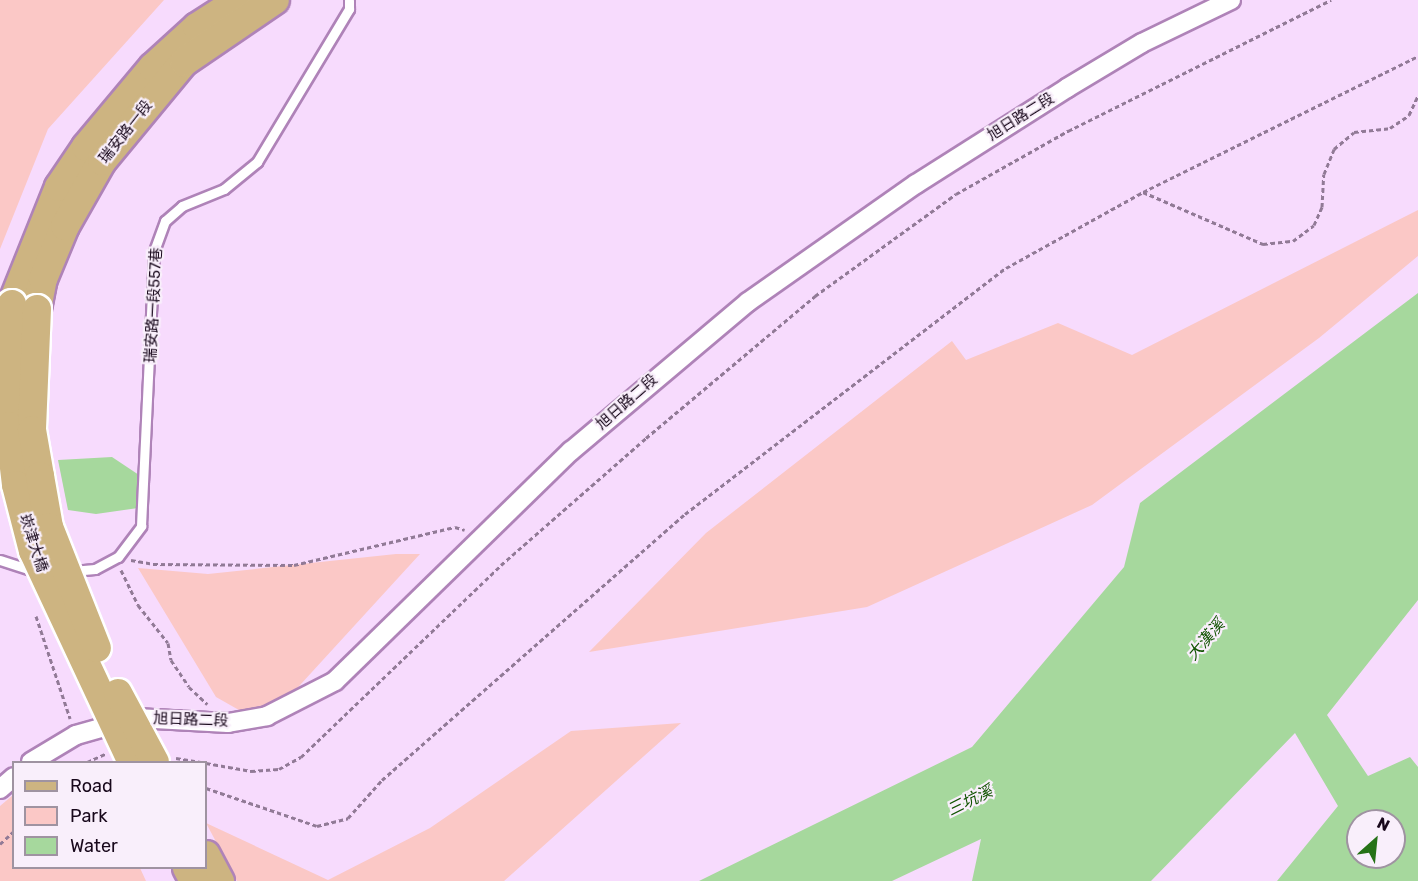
<!DOCTYPE html>
<html>
<head>
<meta charset="utf-8">
<style>
	body { margin:0 }
	#map { position:relative; width:1418px; height:881px; overflow:hidden; background:#f7dbfd; font-family:Rubik,"Noto Sans TC",sans-serif }
	div>[style] { position:absolute }
	.green>* { inset:0; background:#fbc8c6 }
	.water>* { inset:0; background:#a6d89d }
	.path>* { height:3px; margin-top:-1.5px; transform-origin:0; background:repeating-linear-gradient(90deg,#917a96 0 4.5px,transparent 0 7.5px) }
	.roads { filter:drop-shadow(2px 0 #af83b8) drop-shadow(-2px 0 #af83b8) drop-shadow(0 2px #af83b8) drop-shadow(0 -2px #af83b8) }
	.service>* { height:9px; margin:-4.5px; padding:0 4.5px; transform-origin:4.5px; border-radius:4.5px; background:#fff }
	.minor>* { height:18px; margin:-9px; padding:0 9px; transform-origin:9px; border-radius:9px; background:#fff }
	.primary>* { height:28px; margin:-14px; padding:0 14px; transform-origin:14px; border-radius:14px; background:#cdb481 }
	.bridges { filter:drop-shadow(2px 0 #fff) drop-shadow(-2px 0 #fff) drop-shadow(0 2px #fff) drop-shadow(0 -2px #fff) }
	.primary-bridge>* { height:28px; margin:-14px; padding:0 14px; transform-origin:14px; border-radius:14px; background:#cdb481 }
	span { translate:-50% -50%; white-space:nowrap; text-align:center; line-height:1.15; -webkit-text-stroke:4.5px #f9effb; paint-order:stroke }
	.street-label { font-size:15px; color:#18081b }
	.water-label { font-size:16px; color:#105301; font-style:italic }
	.legend { position:absolute; left:12px; top:761px; width:195px; height:108px; box-sizing:border-box; background:#f9effb; border:2px solid #9f93a1; margin:0; padding:8px 10px; list-style:none; font-size:18px; color:#18081b }
	.legend li { display:flex; align-items:center; gap:12px; height:30px }
	.legend b { width:30px; border:2px solid #9f93a1 }
	.north { position:absolute; left:1346px; top:809px; width:60px; height:60px; box-sizing:border-box; background:#f9effb; border:2px solid #9f93a1; border-radius:50%; rotate:27deg; font-size:16px; font-weight:700; line-height:24px; text-align:center; color:#18081b }
	.north::after { content:''; display:block; margin:auto; width:21px; height:27px; background:#267217; clip-path:polygon(50% 0,100% 100%,50% 72%,0 100%) }
</style>
</head>
<body>
<div id="map">
	<div class="green">
		<i style="clip-path:polygon(0 0,164px 0,48px 129px,0 249px)"></i>
		<i style="clip-path:polygon(1418px 210px,1418px 256px,1319px 338px,1092px 505px,867px 607px,589px 652px,706px 533px,952px 341px,966px 360px,1058px 323px,1132px 355px)"></i>
		<i style="clip-path:polygon(396px 554px,420px 554px,279px 708px,246px 714px,216px 697px,138px 568px,208px 574px)"></i>
		<i style="clip-path:polygon(681px 723px,504px 881px,237px 881px,206px 823px,328px 880px,430px 828px,571px 731px)"></i>
		<i style="clip-path:polygon(13px 795px,14px 868px,140px 868px,146px 881px,0 881px,0 806px)"></i>
	</div>
	<div class="water">
		<i style="clip-path:polygon(evenodd,1418px 293px,1418px 600px,1327px 715px,1368px 776px,1410px 757px,1418px 767px,1418px 881px,1277px 881px,1338px 806px,1295px 733px,1151px 881px,972px 881px,981px 839px,892px 881px,699px 881px,972px 747px,1124px 567px,1140px 503px,1418px 293px,1358px 821px,1394px 821px,1394px 857px,1358px 857px,1358px 821px)"></i>
		<i style="clip-path:polygon(112px 457px,139px 475px,138px 508px,96px 514px,68px 510px,58px 460px)"></i>
	</div>
	<div class="path">
		<i style="left:1143px;top:192px;width:131px;rotate:23.4deg"></i>
		<i style="left:1263px;top:244px;width:30px;rotate:-6deg"></i>
		<i style="left:1293px;top:241px;width:26px;rotate:-37deg"></i>
		<i style="left:1314px;top:225px;width:20px;rotate:-66deg"></i>
		<i style="left:1322px;top:207px;width:33px;rotate:-87deg"></i>
		<i style="left:1324px;top:174px;width:27px;rotate:-68deg"></i>
		<i style="left:1334px;top:149px;width:26px;rotate:-40deg"></i>
		<i style="left:1354px;top:132px;width:36px;rotate:-6deg"></i>
		<i style="left:1390px;top:128px;width:23px;rotate:-34deg"></i>
		<i style="left:1409px;top:115px;width:21px;rotate:-65deg"></i>
		<i style="left:131px;top:560px;width:22px;rotate:10deg"></i>
		<i style="left:153px;top:564px;width:141px;rotate:0.4deg"></i>
		<i style="left:294px;top:565px;width:165px;rotate:-13.3deg"></i>
		<i style="left:455px;top:527px;width:10px;rotate:17deg"></i>
		<i style="left:121px;top:570px;width:39px;rotate:64deg"></i>
		<i style="left:138px;top:605px;width:48px;rotate:51.7deg"></i>
		<i style="left:168px;top:643px;width:17px;rotate:80deg"></i>
		<i style="left:171px;top:660px;width:32px;rotate:56deg"></i>
		<i style="left:189px;top:687px;width:25px;rotate:43deg"></i>
		<i style="left:36px;top:616px;width:108px;rotate:71.6deg"></i>
		<i style="left:176px;top:758px;width:25px;rotate:9deg"></i>
		<i style="left:87px;top:762px;width:20px;rotate:-24deg"></i>
		<i style="left:206px;top:763px;width:46px;rotate:10.1deg"></i>
		<i style="left:251px;top:771px;width:28px;rotate:-4deg"></i>
		<i style="left:279px;top:769px;width:25px;rotate:-29deg"></i>
		<i style="left:301px;top:757px;width:277px;rotate:-43.8deg"></i>
		<i style="left:501px;top:565px;width:193px;rotate:-41.2deg"></i>
		<i style="left:646px;top:438px;width:221px;rotate:-40deg"></i>
		<i style="left:815px;top:296px;width:174px;rotate:-35.9deg"></i>
		<i style="left:956px;top:194px;width:129px;rotate:-29.4deg"></i>
		<i style="left:1068px;top:131px;width:294px;rotate:-26.5deg"></i>
		<i style="left:206px;top:788px;width:117px;rotate:18.9deg"></i>
		<i style="left:317px;top:826px;width:32px;rotate:-14deg"></i>
		<i style="left:348px;top:818px;width:51px;rotate:-48.2deg"></i>
		<i style="left:382px;top:780px;width:403px;rotate:-41.3deg"></i>
		<i style="left:685px;top:514px;width:404px;rotate:-37.5deg"></i>
		<i style="left:1006px;top:268px;width:157px;rotate:-29deg"></i>
		<i style="left:1143px;top:192px;width:307px;rotate:-26.3deg"></i>
		<i style="left:0;top:844px;width:19px;rotate:-43deg"></i>
	</div>
	<div class="roads">
		<div class="service">
			<i style="left:0;top:560px;width:39px;rotate:18deg"></i>
			<i style="left:72px;top:571px;width:23px;rotate:-5deg"></i>
			<i style="left:95px;top:569px;width:26px;rotate:-28deg"></i>
			<i style="left:118px;top:557px;width:39px;rotate:-53deg"></i>
			<i style="left:141px;top:526px;width:275px;rotate:-87.3deg"></i>
			<i style="left:154px;top:251px;width:32px;rotate:-70deg"></i>
			<i style="left:165px;top:221px;width:23px;rotate:-41deg"></i>
			<i style="left:182px;top:206px;width:45px;rotate:-22deg"></i>
			<i style="left:224px;top:189px;width:43px;rotate:-39.3deg"></i>
			<i style="left:257px;top:162px;width:179px;rotate:-59deg"></i>
			<i style="left:349px;top:9px;width:9px;rotate:-90deg"></i>
		</div>
		<div class="minor">
			<i style="left:31px;top:762px;width:52px;rotate:-31deg"></i>
			<i style="left:76px;top:735px;width:62px;rotate:-15.8deg"></i>
			<i style="left:136px;top:718px;width:92px;rotate:3.1deg"></i>
			<i style="left:228px;top:723px;width:40px;rotate:-10deg"></i>
			<i style="left:267px;top:716px;width:76px;rotate:-27.2deg"></i>
			<i style="left:335px;top:681px;width:330px;rotate:-44.3deg"></i>
			<i style="left:571px;top:451px;width:231px;rotate:-40.1deg"></i>
			<i style="left:748px;top:302px;width:205px;rotate:-35.1deg"></i>
			<i style="left:916px;top:184px;width:179px;rotate:-32.4deg"></i>
			<i style="left:1067px;top:88px;width:87px;rotate:-31deg"></i>
			<i style="left:1142px;top:43px;width:99px;rotate:-25.8deg"></i>
			<i style="left:0;top:789px;width:18px;rotate:-41deg"></i>
		</div>
		<div class="primary">
			<i style="left:12px;top:304px;width:126px;rotate:-68.1deg"></i>
			<i style="left:59px;top:187px;width:48px;rotate:-56deg"></i>
			<i style="left:86px;top:147px;width:104px;rotate:-50.1deg"></i>
			<i style="left:153px;top:67px;width:59px;rotate:-42.3deg"></i>
			<i style="left:197px;top:27px;width:50px;rotate:-32.7deg"></i>
			<i style="left:37px;top:309px;width:31px;rotate:-79deg"></i>
			<i style="left:43px;top:279px;width:57px;rotate:-67.5deg"></i>
			<i style="left:65px;top:226px;width:75px;rotate:-60.4deg"></i>
			<i style="left:102px;top:161px;width:129px;rotate:-50.4deg"></i>
			<i style="left:184px;top:62px;width:110px;rotate:-34.3deg"></i>
			<i style="left:206px;top:855px;width:30px;rotate:62deg"></i>
			<i style="left:187px;top:868px;width:15px;rotate:62deg"></i>
		</div>
	</div>
	<div class="bridges">
		<div class="primary-bridge">
			<i style="left:12px;top:304px;width:122px;rotate:91.4deg"></i>
			<i style="left:9px;top:426px;width:59px;rotate:83.2deg"></i>
			<i style="left:16px;top:485px;width:68px;rotate:75.6deg"></i>
			<i style="left:33px;top:551px;width:233px;rotate:64.9deg"></i>
			<i style="left:37px;top:309px;width:121px;rotate:92.4deg"></i>
			<i style="left:32px;top:430px;width:47px;rotate:80.1deg"></i>
			<i style="left:40px;top:476px;width:52px;rotate:80deg"></i>
			<i style="left:49px;top:527px;width:130px;rotate:68.4deg"></i>
			<i style="left:118px;top:693px;width:78px;rotate:61.8deg"></i>
		</div>
	</div>
	<div class="street-label">
		<span style="left:1021px;top:117px;rotate:-32deg">旭日路二段</span>
		<span style="left:126px;top:132px;rotate:-52deg">瑞安路一段</span>
		<span style="left:154px;top:305px;rotate:-87deg">瑞安路一段557巷</span>
		<span style="left:627px;top:402px;rotate:-41deg">旭日路二段</span>
		<span style="left:33px;top:543px;rotate:72deg">崁津大橋</span>
		<span style="left:191px;top:720px;rotate:2deg">旭日路二段</span>
	</div>
	<div class="water-label">
		<span style="left:1206px;top:640px;rotate:-49deg">大漢溪</span>
		<span style="left:970px;top:801px;rotate:-26deg">三坑溪</span>
	</div>
	<ul class="legend">
	<li><b style="height:8px;background:#cdb481"></b>Road</li>
	<li><b style="height:16px;background:#fbc8c6"></b>Park</li>
	<li><b style="height:16px;background:#a6d89d"></b>Water</li>
	</ul>
	<div class="north">N</div>
</div>
</body>
</html>
